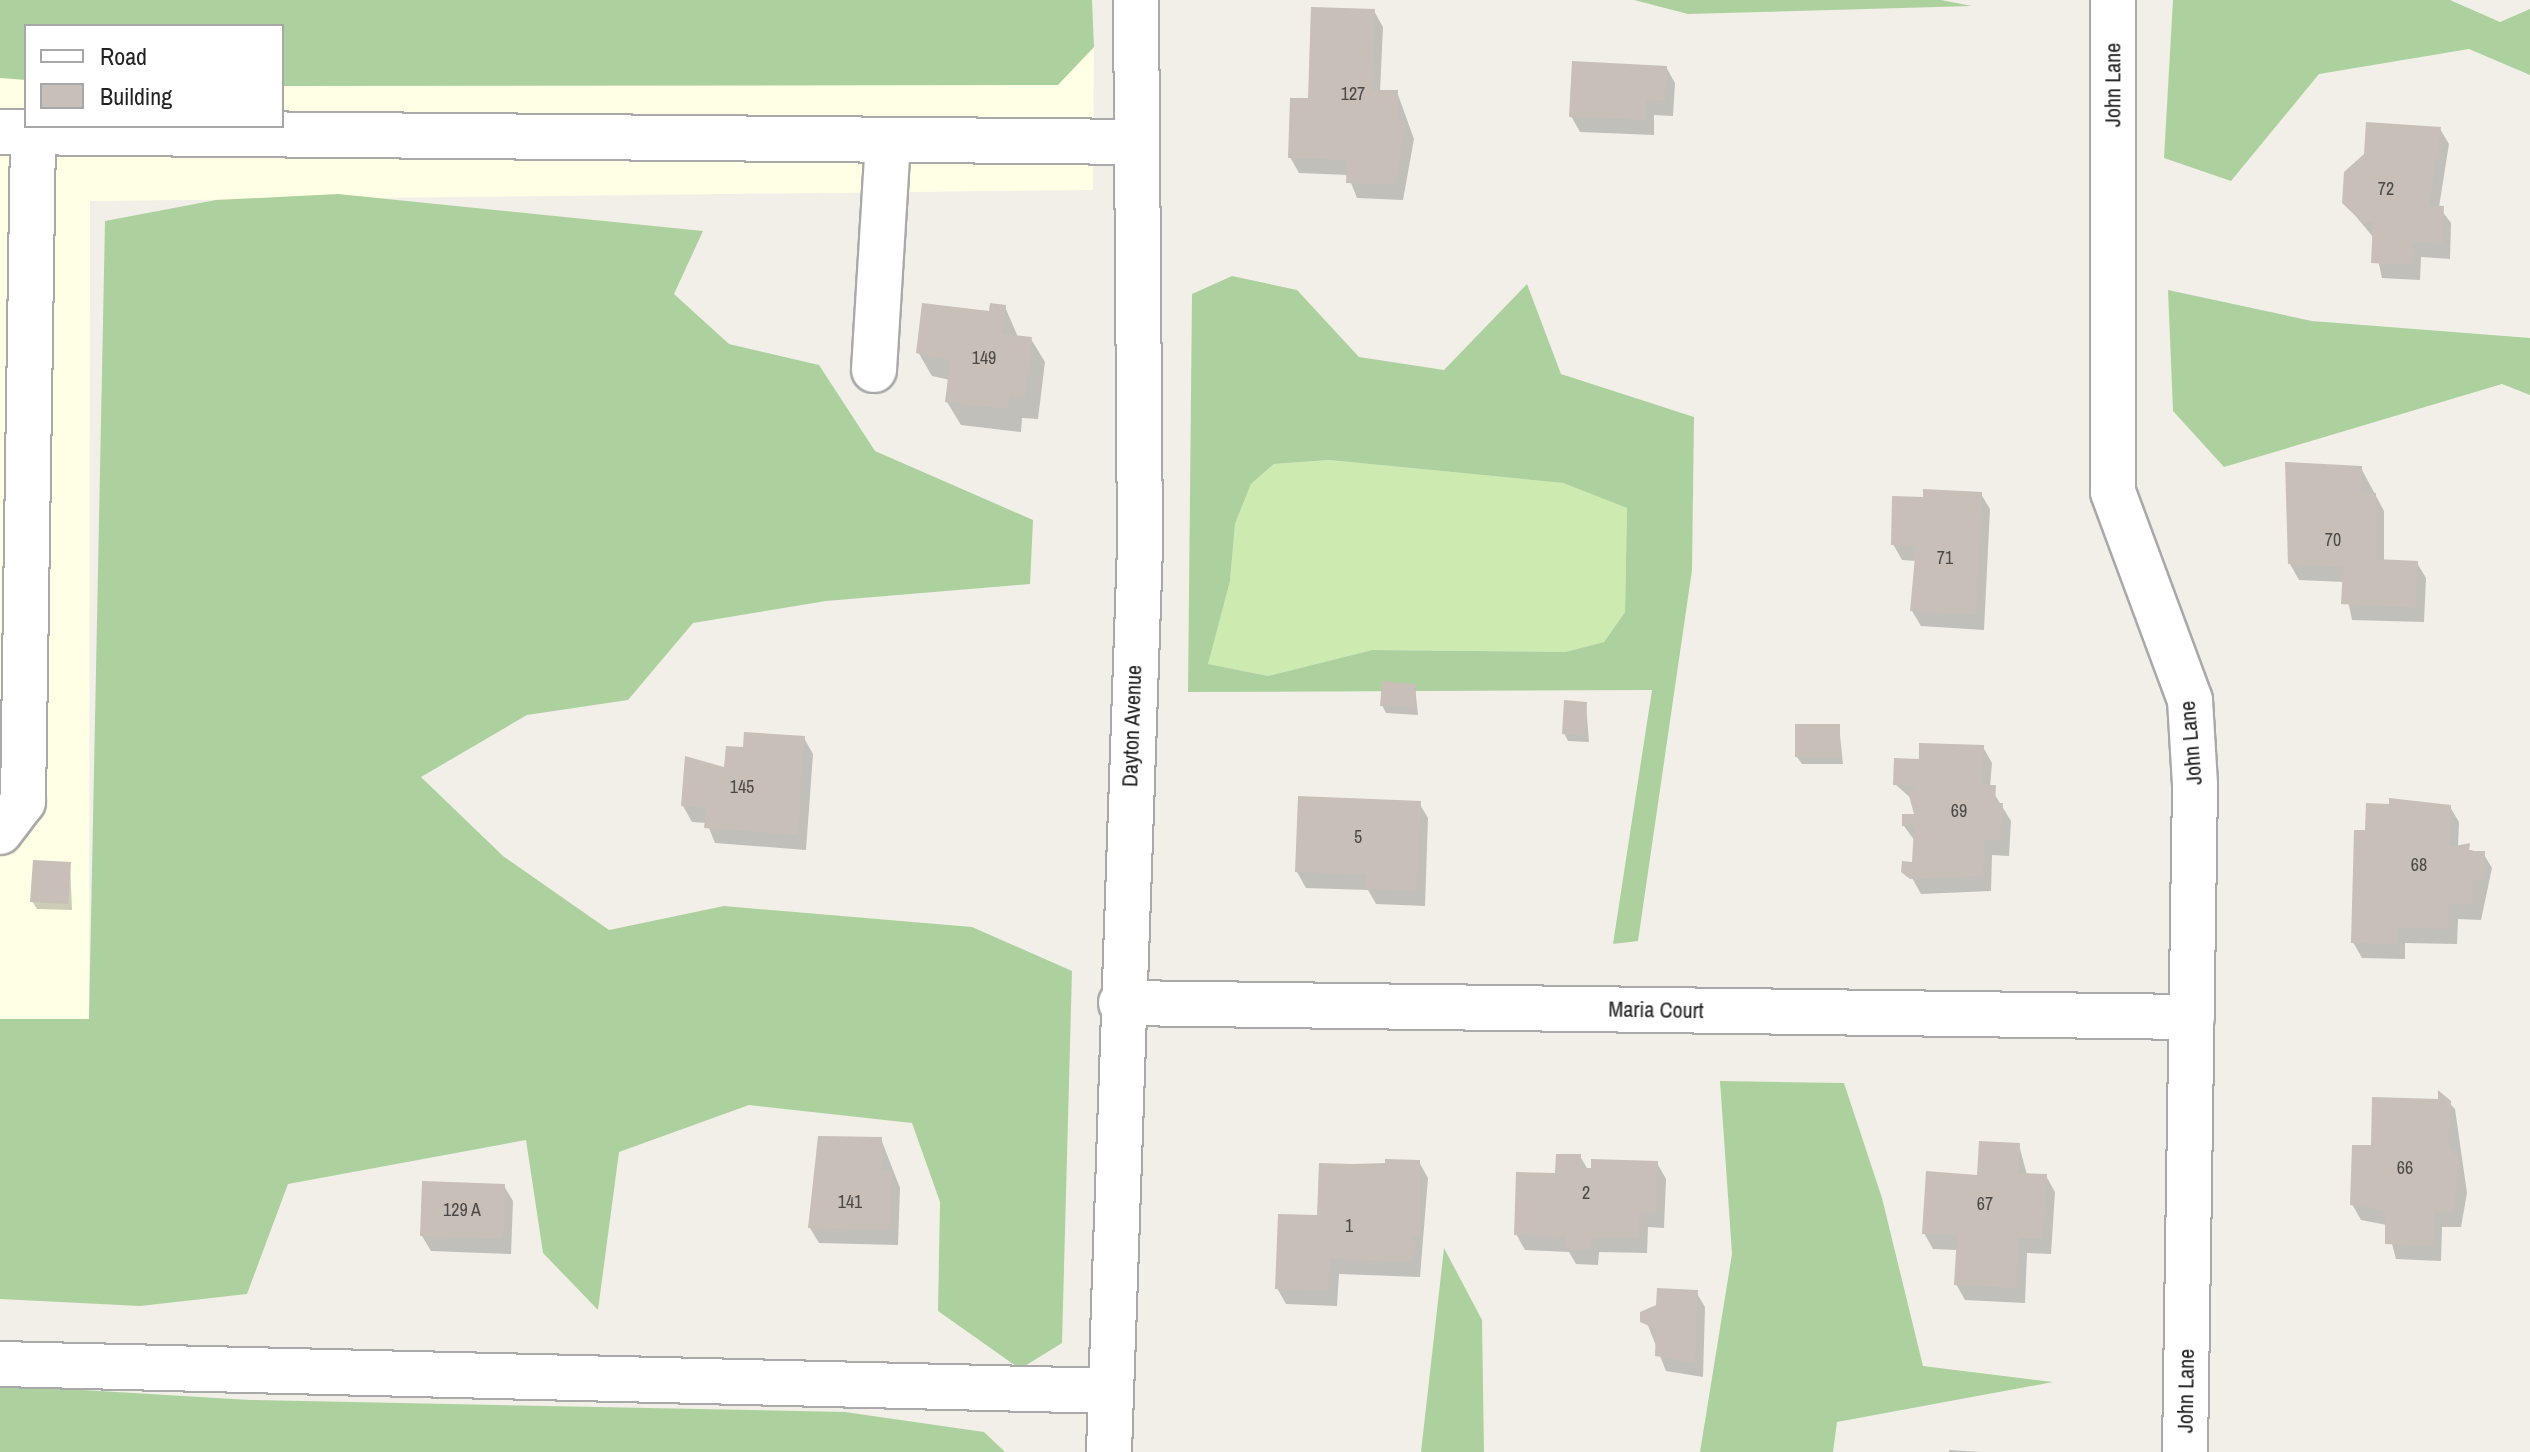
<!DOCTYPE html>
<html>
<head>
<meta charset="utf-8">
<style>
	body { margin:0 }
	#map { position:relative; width:2530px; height:1452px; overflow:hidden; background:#f2efe9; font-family:"Archivo Narrow",sans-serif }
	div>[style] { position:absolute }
	.education>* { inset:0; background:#ffffe5 }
	.grass>* { inset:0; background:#cdebb0 }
	.forest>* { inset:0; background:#add19e }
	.shadow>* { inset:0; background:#0003 }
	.building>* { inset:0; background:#c7bfb8 }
	.roads { filter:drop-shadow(2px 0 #a9a9a9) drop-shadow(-2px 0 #a9a9a9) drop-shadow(0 2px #a9a9a9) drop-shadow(0 -2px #a9a9a9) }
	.minor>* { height:44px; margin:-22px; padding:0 22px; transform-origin:22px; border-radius:22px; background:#fff }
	span { translate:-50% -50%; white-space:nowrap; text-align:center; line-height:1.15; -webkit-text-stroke:6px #fff; paint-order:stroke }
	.number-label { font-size:18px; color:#4b4948 }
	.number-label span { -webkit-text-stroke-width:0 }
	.street-label { font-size:22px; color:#222 }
	.legend { position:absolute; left:24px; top:24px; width:260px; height:104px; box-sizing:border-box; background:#fff; border:2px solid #a7a7a7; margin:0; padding:10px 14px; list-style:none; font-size:24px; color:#222 }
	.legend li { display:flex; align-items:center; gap:16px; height:40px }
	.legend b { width:40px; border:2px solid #a7a7a7 }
</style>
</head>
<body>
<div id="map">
	<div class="education">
		<i style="clip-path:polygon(0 30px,26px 30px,26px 126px,282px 126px,282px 34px,1094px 47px,1093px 190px,90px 201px,89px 1020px,0 1019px)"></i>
	</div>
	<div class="grass">
		<i style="clip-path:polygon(1329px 460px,1563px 483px,1627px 508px,1625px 612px,1604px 642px,1565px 652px,1372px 650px,1268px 676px,1207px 664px,1230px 581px,1235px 524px,1251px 484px,1274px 464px)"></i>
	</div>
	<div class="forest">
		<i style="clip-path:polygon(0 0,1092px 0,1094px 47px,1058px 85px,282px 86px,282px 26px,26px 26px,26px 80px,0 78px)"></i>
		<i style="clip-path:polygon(1634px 0,1941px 0,1972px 6px,1688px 14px)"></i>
		<i style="clip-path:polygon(2173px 0,2450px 0,2500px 22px,2530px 9px,2530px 75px,2469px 49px,2319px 74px,2231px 181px,2164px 158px)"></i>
		<i style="clip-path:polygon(338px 194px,703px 231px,674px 294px,729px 344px,819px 365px,875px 451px,1033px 520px,1030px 584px,826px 601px,693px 623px,628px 700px,527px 715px,421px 777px,503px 856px,609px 930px,724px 906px,972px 927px,1072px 971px,1062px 1343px,1020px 1369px,938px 1311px,940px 1202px,912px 1123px,749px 1105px,619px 1152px,598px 1310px,543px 1253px,526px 1140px,288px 1184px,247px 1294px,140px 1306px,0 1299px,0 1019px,89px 1019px,105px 221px,216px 200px)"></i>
		<i style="clip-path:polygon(evenodd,1232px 276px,1297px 290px,1359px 357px,1444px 370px,1527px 284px,1561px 374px,1694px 417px,1692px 570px,1638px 941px,1613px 944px,1652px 690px,1188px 692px,1192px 294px,1232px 276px,1329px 460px,1563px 483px,1627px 508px,1625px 612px,1604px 642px,1565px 652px,1372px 650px,1268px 676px,1208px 664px,1230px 581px,1235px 524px,1251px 484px,1274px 464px,1329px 460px)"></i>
		<i style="clip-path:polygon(2168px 290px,2312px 321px,2530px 338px,2530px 395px,2502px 384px,2224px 467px,2173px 411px)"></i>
		<i style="clip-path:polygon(1720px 1081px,1844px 1083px,1882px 1198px,1923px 1366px,2053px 1382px,1837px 1422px,1833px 1452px,1700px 1452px,1732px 1254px)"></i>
		<i style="clip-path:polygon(1444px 1248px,1482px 1320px,1484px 1452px,1421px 1452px)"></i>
		<i style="clip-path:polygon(0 1385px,250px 1400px,845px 1412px,984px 1432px,1005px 1452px,0 1452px)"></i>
	</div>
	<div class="shadow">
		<i style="clip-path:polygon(1374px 11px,1383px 27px,1380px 92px,1397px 92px,1414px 139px,1403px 200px,1357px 198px,1348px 175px,1299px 173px,1290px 157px,1310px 100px)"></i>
		<i style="clip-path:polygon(1666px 67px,1675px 83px,1673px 116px,1654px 115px,1654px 135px,1580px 132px,1571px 116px)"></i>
		<i style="clip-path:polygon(2440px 129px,2449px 144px,2439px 207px,2451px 223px,2450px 259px,2421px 257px,2420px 280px,2382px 278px,2373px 237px,2344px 202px)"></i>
		<i style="clip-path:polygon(1005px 307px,1018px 337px,1031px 339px,1045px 362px,1038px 419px,1022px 418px,1021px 432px,961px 425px,947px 402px,950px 380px,932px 376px,918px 352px)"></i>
		<i style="clip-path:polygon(2361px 468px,2384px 511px,2384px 561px,2417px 563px,2426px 578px,2424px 622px,2352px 620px,2344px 582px,2299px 580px,2290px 564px)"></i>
		<i style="clip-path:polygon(1981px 494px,1990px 509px,1984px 630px,1921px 626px,1912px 611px,1916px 561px,1902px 560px,1893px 544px,1924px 499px)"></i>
		<i style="clip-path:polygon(1415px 686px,1418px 715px,1386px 713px,1382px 705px)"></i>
		<i style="clip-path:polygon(1586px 704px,1589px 742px,1568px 741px,1564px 733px)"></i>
		<i style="clip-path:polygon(1839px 726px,1843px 764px,1802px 764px,1797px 757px)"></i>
		<i style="clip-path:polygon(804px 738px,813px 754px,806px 850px,715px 843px,707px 823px,692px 822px,683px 806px,744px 749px)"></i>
		<i style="clip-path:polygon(1983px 747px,1992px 763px,1990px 787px,2011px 821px,2009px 856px,1992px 855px,1991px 891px,1921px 894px,1912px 878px,1915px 841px,1904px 826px,1917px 816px,1913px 800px,1895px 784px,1920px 761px)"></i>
		<i style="clip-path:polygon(1419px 803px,1428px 818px,1425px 906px,1376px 904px,1368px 890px,1306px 888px,1297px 872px)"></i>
		<i style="clip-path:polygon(2450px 807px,2459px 822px,2458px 847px,2483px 853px,2492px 868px,2481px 920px,2458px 919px,2457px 944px,2405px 943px,2405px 959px,2362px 958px,2353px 942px,2367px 832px)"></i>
		<i style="clip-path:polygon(70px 864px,72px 910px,37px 909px,32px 901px)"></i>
		<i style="clip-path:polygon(2440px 1093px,2455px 1109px,2467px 1193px,2461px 1227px,2442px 1227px,2441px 1261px,2396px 1259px,2387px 1225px,2361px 1220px,2352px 1204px,2373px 1147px,2440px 1101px)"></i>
		<i style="clip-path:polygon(881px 1139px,900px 1188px,898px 1245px,819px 1243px,810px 1228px)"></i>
		<i style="clip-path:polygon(2019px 1145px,2027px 1175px,2046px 1176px,2055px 1192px,2051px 1254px,2027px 1253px,2025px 1303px,1965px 1300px,1956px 1284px,1958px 1250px,1933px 1249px,1924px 1233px)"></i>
		<i style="clip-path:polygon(1580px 1156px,1588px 1170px,1657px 1163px,1666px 1179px,1664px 1228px,1648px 1227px,1647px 1253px,1599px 1252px,1598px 1265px,1576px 1264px,1569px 1252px,1525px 1250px,1516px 1234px,1557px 1175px)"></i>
		<i style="clip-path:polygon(1419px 1162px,1428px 1178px,1420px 1277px,1339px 1274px,1337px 1306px,1286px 1304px,1277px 1288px,1319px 1218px,1321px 1165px)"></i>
		<i style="clip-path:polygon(504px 1186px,513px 1201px,511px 1254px,431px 1251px,422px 1236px)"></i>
		<i style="clip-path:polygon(1696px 1292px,1705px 1307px,1703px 1377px,1666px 1371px,1643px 1313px)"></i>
		<i style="clip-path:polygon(1949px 1450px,1982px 1452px,1949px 1452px)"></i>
	</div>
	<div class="building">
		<i style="clip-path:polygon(1311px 7px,1375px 9px,1372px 90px,1398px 90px,1397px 121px,1406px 121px,1395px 185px,1346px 183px,1347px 160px,1288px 158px,1290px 98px,1308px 98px)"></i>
		<i style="clip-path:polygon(1572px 61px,1667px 66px,1665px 101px,1646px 100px,1646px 120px,1569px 117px)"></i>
		<i style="clip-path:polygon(2366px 122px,2441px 127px,2429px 205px,2444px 206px,2442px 244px,2413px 242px,2412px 265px,2371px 263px,2373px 222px,2362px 222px,2342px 203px,2344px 172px,2364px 154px)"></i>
		<i style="clip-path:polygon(922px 303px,989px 311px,990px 303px,1006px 305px,1003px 334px,1032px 337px,1025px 397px,1010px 395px,1008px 409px,945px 402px,950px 361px,916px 353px)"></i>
		<i style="clip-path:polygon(2285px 462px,2362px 466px,2361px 492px,2376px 493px,2376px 559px,2418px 561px,2416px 608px,2341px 604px,2343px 567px,2288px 564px)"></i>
		<i style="clip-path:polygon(1923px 489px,1982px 492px,1976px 615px,1910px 611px,1916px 546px,1891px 545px,1892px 496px,1923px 497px)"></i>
		<i style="clip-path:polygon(1382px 681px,1416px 684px,1415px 708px,1380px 706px)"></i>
		<i style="clip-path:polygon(1564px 700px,1587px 702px,1585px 736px,1562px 734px)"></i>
		<i style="clip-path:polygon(1795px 724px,1840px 724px,1840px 757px,1795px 757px)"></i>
		<i style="clip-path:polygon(744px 732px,805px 736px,798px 835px,704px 828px,706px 808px,681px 806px,685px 756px,724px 767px,726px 746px,743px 747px)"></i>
		<i style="clip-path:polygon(1919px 743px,1984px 745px,1982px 785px,1996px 785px,1995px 803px,2003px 803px,2001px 841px,1984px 840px,1983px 876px,1910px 879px,1901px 872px,1902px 861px,1912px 862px,1914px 827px,1902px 826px,1902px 814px,1914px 814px,1908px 792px,1916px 786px,1893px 785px,1894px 758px,1919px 759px)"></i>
		<i style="clip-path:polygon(1298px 796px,1421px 801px,1417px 891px,1365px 889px,1366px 875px,1295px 872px)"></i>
		<i style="clip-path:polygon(2389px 798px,2451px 805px,2450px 847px,2470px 843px,2469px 851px,2485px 851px,2484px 880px,2473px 879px,2473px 905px,2450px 904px,2449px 929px,2397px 928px,2397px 944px,2351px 943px,2354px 830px,2365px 830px,2366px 803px,2389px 804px)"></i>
		<i style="clip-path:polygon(33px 860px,71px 862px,68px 904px,30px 902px)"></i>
		<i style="clip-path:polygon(2438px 1090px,2451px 1101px,2449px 1145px,2459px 1161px,2453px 1212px,2435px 1212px,2434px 1246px,2385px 1244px,2385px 1211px,2350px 1205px,2352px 1145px,2371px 1145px,2372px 1097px,2438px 1099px)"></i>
		<i style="clip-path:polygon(818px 1136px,882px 1137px,882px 1170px,892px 1171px,890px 1230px,808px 1228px)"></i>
		<i style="clip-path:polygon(1979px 1141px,2020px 1143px,2018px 1173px,2047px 1174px,2043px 1239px,2019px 1238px,2017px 1288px,1954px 1285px,1957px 1235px,1922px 1234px,1926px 1171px,1977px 1175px)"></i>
		<i style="clip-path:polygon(1556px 1154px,1581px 1154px,1581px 1168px,1591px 1168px,1591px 1159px,1658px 1161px,1656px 1213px,1640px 1212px,1639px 1238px,1591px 1237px,1590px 1250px,1565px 1249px,1566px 1237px,1514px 1235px,1516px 1172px,1555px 1173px)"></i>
		<i style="clip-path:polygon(1385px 1159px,1420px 1160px,1420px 1237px,1413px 1237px,1412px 1262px,1331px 1259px,1329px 1291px,1275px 1289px,1278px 1214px,1317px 1215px,1319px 1163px,1385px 1165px)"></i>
		<i style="clip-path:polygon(422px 1181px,505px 1184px,503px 1239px,420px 1236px)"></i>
		<i style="clip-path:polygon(1657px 1288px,1698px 1290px,1695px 1363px,1655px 1356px,1656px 1329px,1640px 1322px,1640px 1312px,1656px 1305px)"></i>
	</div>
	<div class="roads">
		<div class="minor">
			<i style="left:2113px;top:0;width:492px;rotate:90deg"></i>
			<i style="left:2113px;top:492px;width:222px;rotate:69.7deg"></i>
			<i style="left:2190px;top:700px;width:85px;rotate:86.6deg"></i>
			<i style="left:2195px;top:785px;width:667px;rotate:90.86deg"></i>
			<i style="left:0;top:132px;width:1136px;rotate:0.5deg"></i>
			<i style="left:874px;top:370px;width:230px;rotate:-86.5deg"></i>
			<i style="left:0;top:832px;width:38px;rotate:-53deg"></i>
			<i style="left:23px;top:802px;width:669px;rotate:-89.14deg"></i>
			<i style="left:1121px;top:1003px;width:1071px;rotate:0.75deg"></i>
			<i style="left:0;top:1364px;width:1111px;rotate:1.39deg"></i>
			<i style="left:1109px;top:1452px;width:906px;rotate:-88.04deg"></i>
			<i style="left:1140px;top:547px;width:547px;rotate:-90.42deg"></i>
		</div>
	</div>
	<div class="number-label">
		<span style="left:1353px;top:94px">127</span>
		<span style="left:2386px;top:189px">72</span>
		<span style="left:984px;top:358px">149</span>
		<span style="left:2333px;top:540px">70</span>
		<span style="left:1945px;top:558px">71</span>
		<span style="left:742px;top:787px">145</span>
		<span style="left:1959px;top:811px">69</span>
		<span style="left:1358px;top:837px">5</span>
		<span style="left:2419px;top:865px">68</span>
		<span style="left:2405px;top:1168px">66</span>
		<span style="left:1586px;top:1193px">2</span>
		<span style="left:850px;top:1202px">141</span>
		<span style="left:1985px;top:1204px">67</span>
		<span style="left:462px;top:1210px">129 A</span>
		<span style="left:1349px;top:1226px">1</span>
	</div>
	<div class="street-label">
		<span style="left:2113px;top:85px;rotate:-90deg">John Lane</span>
		<span style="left:1132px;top:726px;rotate:-88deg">Dayton Avenue</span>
		<span style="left:2191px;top:743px;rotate:-95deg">John Lane</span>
		<span style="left:1656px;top:1010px;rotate:1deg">Maria Court</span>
		<span style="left:2186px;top:1391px;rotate:-89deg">John Lane</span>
	</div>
	<ul class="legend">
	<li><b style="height:10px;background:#fff"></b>Road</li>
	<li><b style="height:22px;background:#c7bfb8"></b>Building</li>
	</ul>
</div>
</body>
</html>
